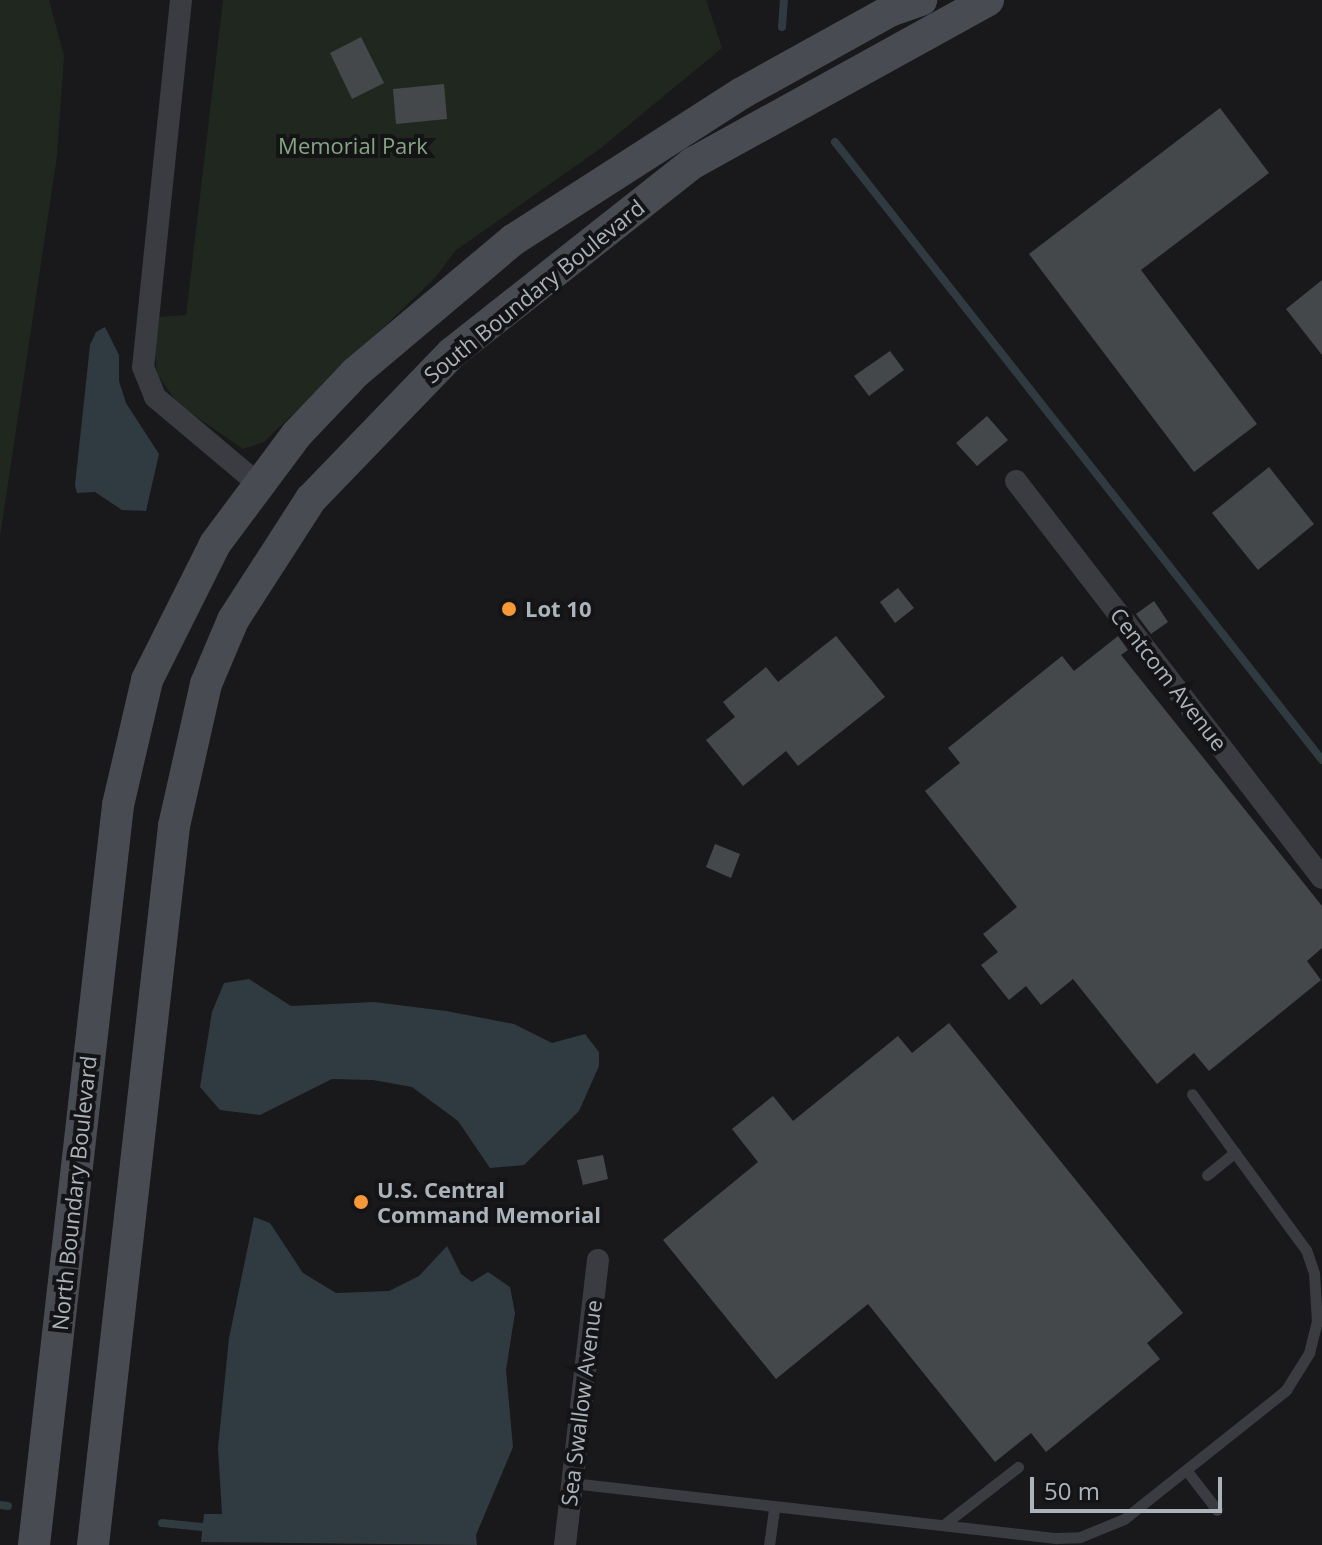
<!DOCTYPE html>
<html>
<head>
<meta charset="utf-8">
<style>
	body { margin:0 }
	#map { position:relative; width:1322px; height:1545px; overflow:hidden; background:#19191b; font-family:"Open Sans",sans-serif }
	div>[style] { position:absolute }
	.green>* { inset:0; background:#1f271f }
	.water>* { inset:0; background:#2f3b40 }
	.stream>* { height:8px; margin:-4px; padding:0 4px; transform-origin:4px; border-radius:4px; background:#2f3b40 }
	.building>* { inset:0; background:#45484b }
	.lane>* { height:11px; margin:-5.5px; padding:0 5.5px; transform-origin:5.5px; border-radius:5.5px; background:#3a3c41 }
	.street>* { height:22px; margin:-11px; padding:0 11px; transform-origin:11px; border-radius:11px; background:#3a3c41 }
	.secondary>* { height:32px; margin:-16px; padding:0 16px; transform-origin:16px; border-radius:16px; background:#484b51 }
	.dots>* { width:22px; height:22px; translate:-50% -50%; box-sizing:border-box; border:4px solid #141417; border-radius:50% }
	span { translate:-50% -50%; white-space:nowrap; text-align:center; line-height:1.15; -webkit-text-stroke:8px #141417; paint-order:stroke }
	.park-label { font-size:22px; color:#86a683 }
	.street-label { font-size:22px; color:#abb3bb }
	.poi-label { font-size:22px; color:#abb3bb; font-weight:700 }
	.left { translate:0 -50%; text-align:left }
	.scale { position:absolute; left:1030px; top:1477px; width:192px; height:36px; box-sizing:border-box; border:4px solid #abb3bb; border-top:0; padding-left:10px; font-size:24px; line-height:28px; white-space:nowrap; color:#abb3bb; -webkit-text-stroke:6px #141417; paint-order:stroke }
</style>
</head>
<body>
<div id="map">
	<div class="green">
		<i style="clip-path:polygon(0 0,49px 0,64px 56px,57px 156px,0 537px)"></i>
		<i style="clip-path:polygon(223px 0,706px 0,722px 48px,601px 148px,455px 251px,435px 278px,264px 442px,243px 449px,178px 404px,157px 374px,155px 354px,158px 317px,186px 315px)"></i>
	</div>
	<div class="water">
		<i style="clip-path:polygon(105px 327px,119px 355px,119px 381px,126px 403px,159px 454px,146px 511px,122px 510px,95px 492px,77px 493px,75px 485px,90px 345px,96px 332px)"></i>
		<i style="clip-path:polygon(249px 979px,291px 1006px,374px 1002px,446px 1011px,514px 1024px,552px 1043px,585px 1034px,599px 1052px,599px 1066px,579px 1111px,524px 1165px,490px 1168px,458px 1121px,412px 1087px,373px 1080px,332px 1079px,260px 1115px,220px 1110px,200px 1087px,212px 1012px,224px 983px)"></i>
		<i style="clip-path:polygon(254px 1217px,270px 1223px,303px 1273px,336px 1293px,389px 1291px,419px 1276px,447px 1246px,461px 1274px,472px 1282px,488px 1272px,510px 1287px,515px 1313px,506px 1370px,513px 1447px,476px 1535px,477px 1545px,201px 1542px,204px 1514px,222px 1514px,218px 1448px,229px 1338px)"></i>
	</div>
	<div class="stream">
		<i style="left:782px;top:27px;width:27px;rotate:-86deg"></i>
		<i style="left:835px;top:142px;width:787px;rotate:51.76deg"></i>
		<i style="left:0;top:1505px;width:8px;rotate:7deg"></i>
		<i style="left:162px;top:1523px;width:40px;rotate:5.7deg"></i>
	</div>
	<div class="building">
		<i style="clip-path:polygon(361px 37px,384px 83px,352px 99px,330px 53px)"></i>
		<i style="clip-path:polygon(444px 84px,447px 119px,396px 124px,393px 89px)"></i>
		<i style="clip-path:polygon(1220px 108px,1269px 173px,1141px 270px,1257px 424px,1194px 472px,1029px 254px)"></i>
		<i style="clip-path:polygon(1322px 280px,1322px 355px,1286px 309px)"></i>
		<i style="clip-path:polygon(890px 351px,904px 370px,869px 396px,854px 376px)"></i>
		<i style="clip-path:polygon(987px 416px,1008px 440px,977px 466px,956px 443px)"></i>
		<i style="clip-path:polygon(1269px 467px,1314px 524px,1258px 570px,1212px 513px)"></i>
		<i style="clip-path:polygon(898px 588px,914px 608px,895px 623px,880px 602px)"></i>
		<i style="clip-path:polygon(1154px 601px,1168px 622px,1151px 634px,1136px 614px)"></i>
		<i style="clip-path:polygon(836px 636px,885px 697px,798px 766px,786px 751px,743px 786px,706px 740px,735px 717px,723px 702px,766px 667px,778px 682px)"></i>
		<i style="clip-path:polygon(1118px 636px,1128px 650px,1121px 655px,1322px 906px,1322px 948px,1307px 961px,1321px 980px,1209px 1071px,1194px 1053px,1157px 1084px,1073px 979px,1041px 1005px,1026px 986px,1009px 1000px,981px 965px,998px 952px,983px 934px,1017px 907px,925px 791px,960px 763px,948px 748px,1062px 656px,1074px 671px)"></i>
		<i style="clip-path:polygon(715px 844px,740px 854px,731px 878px,706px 867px)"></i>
		<i style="clip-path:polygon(949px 1023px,1183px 1313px,1147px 1343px,1160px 1359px,1046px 1452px,1031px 1433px,995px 1462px,868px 1304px,776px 1379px,663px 1240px,758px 1162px,732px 1129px,773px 1096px,793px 1121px,898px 1036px,912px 1053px)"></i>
		<i style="clip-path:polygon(603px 1155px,608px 1179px,583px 1185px,577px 1160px)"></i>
	</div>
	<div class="lane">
		<i style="left:1207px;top:1175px;width:36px;rotate:-39deg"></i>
		<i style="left:1187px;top:1471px;width:49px;rotate:52.4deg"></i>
		<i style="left:572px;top:1483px;width:487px;rotate:6.5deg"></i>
		<i style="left:1056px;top:1538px;width:24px;rotate:-2deg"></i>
		<i style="left:1080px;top:1537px;width:48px;rotate:-22.2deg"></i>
		<i style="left:1124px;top:1519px;width:207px;rotate:-38.5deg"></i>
		<i style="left:1286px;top:1390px;width:44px;rotate:-58.1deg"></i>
		<i style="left:1309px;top:1353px;width:32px;rotate:-76deg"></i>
		<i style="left:1317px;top:1322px;width:49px;rotate:-93.5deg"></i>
		<i style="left:1314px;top:1273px;width:24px;rotate:-109deg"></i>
		<i style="left:1306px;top:1250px;width:193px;rotate:-126.2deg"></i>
		<i style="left:947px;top:1522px;width:90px;rotate:-37.8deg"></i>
		<i style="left:769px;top:1545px;width:36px;rotate:-82deg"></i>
	</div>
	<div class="street">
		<i style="left:181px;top:0;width:369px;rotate:95.9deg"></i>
		<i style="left:143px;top:367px;width:32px;rotate:68deg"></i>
		<i style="left:155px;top:397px;width:133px;rotate:40.1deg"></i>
		<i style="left:1016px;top:481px;width:501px;rotate:52.38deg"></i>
		<i style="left:565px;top:1545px;width:287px;rotate:-83.4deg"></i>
	</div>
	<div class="secondary">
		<i style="left:34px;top:1545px;width:745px;rotate:-83.52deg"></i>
		<i style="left:118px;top:805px;width:128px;rotate:-76.9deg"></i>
		<i style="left:147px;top:680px;width:152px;rotate:-63.4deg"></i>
		<i style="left:215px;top:544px;width:137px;rotate:-53.3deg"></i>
		<i style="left:297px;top:434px;width:84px;rotate:-46.4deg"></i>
		<i style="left:355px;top:373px;width:207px;rotate:-40.1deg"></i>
		<i style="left:513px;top:240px;width:272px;rotate:-32.7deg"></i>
		<i style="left:742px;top:93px;width:171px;rotate:-29deg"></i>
		<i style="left:892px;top:10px;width:31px;rotate:-19deg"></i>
		<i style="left:93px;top:1545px;width:724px;rotate:-83.57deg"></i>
		<i style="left:174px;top:826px;width:146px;rotate:-77.3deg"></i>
		<i style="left:206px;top:684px;width:69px;rotate:-67.1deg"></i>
		<i style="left:233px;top:620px;width:144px;rotate:-57.2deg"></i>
		<i style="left:311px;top:499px;width:203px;rotate:-46deg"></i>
		<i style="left:452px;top:353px;width:307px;rotate:-38.3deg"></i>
		<i style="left:693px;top:163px;width:337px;rotate:-28.9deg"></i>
	</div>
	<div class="dots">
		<i style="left:509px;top:609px;background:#f49838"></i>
		<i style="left:361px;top:1202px;background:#f49838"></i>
	</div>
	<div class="park-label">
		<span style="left:353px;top:146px">Memorial Park</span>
	</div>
	<div class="street-label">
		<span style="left:534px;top:291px;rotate:-39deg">South Boundary Boulevard</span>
		<span style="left:1169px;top:679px;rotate:52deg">Centcom Avenue</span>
		<span style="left:74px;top:1193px;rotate:-84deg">North Boundary Boulevard</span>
		<span style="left:581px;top:1403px;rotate:-83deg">Sea Swallow Avenue</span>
	</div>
	<div class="poi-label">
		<span class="left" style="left:525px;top:609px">Lot 10</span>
		<span class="left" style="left:377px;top:1202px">U.S. Central<br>Command Memorial</span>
	</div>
	<div class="scale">50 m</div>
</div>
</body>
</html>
